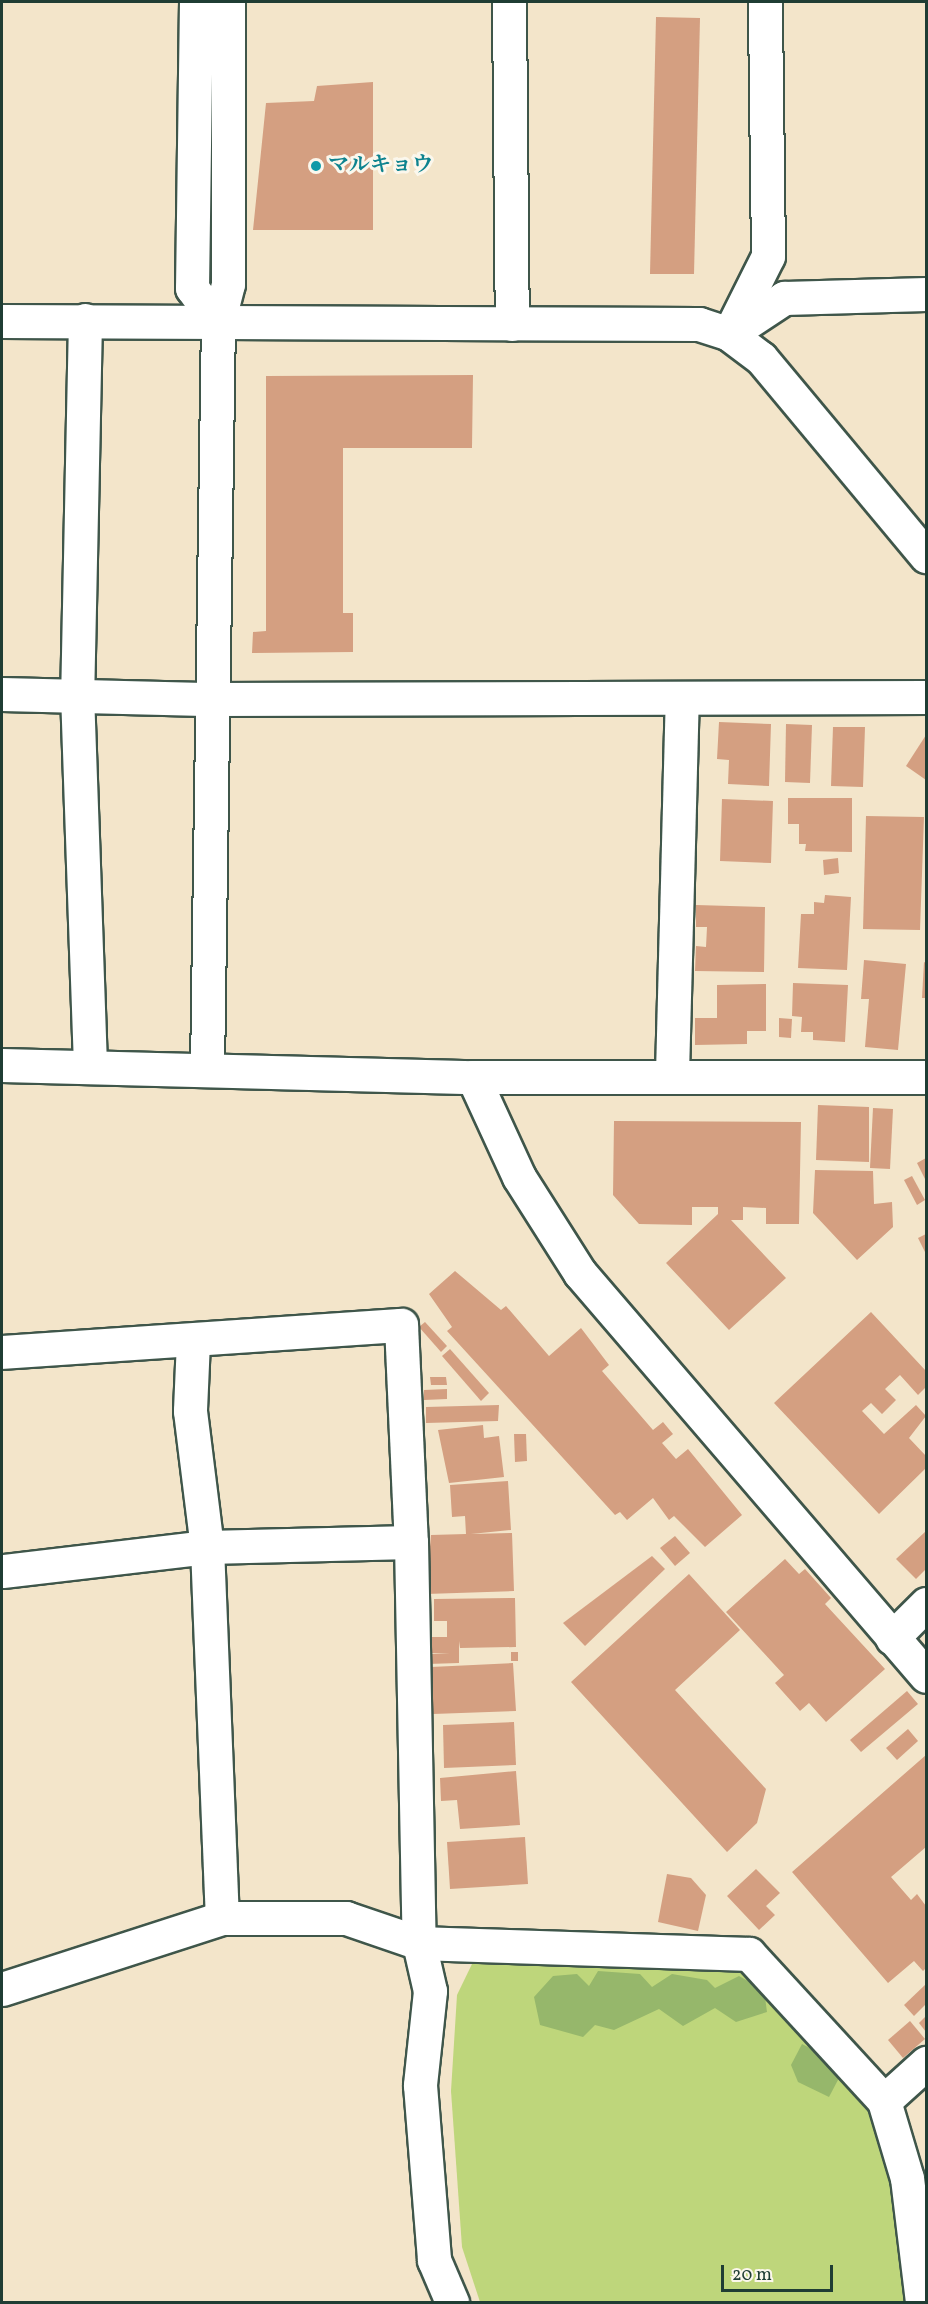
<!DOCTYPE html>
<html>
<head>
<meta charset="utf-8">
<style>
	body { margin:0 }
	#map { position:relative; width:928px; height:2304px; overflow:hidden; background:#f3e5ca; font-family:Vollkorn,"Noto Serif JP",serif }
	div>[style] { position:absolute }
	.green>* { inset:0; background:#bed67b }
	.forest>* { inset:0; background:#96b76b }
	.building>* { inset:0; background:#d49f81 }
	.roads { filter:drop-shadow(2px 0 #3f564a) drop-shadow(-2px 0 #3f564a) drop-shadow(0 2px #3f564a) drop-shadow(0 -2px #3f564a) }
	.street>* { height:33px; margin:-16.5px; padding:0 16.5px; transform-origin:16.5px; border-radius:16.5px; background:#fff }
	.secondary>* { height:33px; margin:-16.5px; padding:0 16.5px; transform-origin:16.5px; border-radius:16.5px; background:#fff }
	.dots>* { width:16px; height:16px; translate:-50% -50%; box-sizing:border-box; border:3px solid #fbf7ec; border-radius:50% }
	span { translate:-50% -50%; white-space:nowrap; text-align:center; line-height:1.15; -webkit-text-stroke:6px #fbf7ec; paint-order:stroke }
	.culture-label { font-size:21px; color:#0d838f; font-weight:700 }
	.left { translate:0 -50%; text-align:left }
	.frame { position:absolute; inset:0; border:3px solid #1f3d34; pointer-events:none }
	.scale { position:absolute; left:721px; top:2265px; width:112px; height:27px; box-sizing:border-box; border:3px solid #1f3d34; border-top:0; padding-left:8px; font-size:18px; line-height:21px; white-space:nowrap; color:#1f3d34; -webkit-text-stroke:4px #fbf7ec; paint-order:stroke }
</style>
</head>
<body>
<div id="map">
	<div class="green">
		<i style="clip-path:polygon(472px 1964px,741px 1967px,861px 2089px,893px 2164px,910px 2302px,480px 2302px,462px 2247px,451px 2091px,457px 1995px)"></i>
	</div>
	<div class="forest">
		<i style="clip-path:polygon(598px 1971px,640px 1974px,652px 1987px,672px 1974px,707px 1980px,715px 1988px,739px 1976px,764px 1990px,767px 2012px,736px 2022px,715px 2008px,683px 2026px,659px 2009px,614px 2030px,595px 2025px,583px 2037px,540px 2025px,534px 1997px,553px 1976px,577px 1974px,589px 1986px)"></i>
		<i style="clip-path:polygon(802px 2044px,833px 2060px,839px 2078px,829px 2097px,798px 2082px,791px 2065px)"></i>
	</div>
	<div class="building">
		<i style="clip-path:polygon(656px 17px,700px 18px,694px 274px,650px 274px)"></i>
		<i style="clip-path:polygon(373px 82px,373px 230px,253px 230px,266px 103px,314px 101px,317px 86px)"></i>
		<i style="clip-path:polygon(473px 375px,472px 448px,343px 448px,343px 613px,353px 613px,353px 652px,252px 653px,253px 632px,266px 631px,266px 376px)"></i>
		<i style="clip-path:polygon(719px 722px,771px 724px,769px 786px,728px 784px,729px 760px,717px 759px)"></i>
		<i style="clip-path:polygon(786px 724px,812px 725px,810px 783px,785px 782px)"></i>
		<i style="clip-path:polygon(833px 727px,865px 727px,863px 787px,831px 786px)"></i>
		<i style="clip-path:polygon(926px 735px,926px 780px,906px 766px)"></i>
		<i style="clip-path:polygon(788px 798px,852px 798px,852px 852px,805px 851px,806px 844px,799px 844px,799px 824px,788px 824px)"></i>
		<i style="clip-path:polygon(722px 799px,773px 801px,771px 863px,720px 861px)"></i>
		<i style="clip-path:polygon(866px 816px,924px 817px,920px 930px,863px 929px)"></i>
		<i style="clip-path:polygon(838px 858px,839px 873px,824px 875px,823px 860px)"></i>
		<i style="clip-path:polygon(825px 895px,851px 897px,847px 970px,798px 968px,801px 914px,814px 914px,814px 902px,824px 903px)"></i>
		<i style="clip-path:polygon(696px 905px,765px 907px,764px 972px,695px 971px,696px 946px,706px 947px,707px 927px,696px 927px)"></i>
		<i style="clip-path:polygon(864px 960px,906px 964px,898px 1050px,865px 1047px,869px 999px,861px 999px)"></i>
		<i style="clip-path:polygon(924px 962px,926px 963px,926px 998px,922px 998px)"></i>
		<i style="clip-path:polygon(793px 983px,848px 985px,845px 1042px,813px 1040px,813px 1032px,801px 1032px,802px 1017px,792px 1016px)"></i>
		<i style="clip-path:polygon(766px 984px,766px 1031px,747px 1031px,747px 1044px,695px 1045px,695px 1018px,717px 1018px,717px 985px)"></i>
		<i style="clip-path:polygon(779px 1018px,792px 1019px,791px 1038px,779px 1037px)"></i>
		<i style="clip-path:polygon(818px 1105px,869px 1107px,869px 1162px,816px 1160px)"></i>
		<i style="clip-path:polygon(873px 1108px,893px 1109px,890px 1169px,870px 1168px)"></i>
		<i style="clip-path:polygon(614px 1121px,801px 1122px,799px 1224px,766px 1224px,766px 1208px,743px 1207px,743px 1220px,731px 1220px,786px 1278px,729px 1330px,666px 1263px,718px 1214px,718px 1207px,692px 1207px,692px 1225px,639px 1224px,613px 1195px)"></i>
		<i style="clip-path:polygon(926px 1158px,926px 1181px,917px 1163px)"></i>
		<i style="clip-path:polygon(815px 1170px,873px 1171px,874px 1204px,892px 1202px,893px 1227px,857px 1260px,813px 1213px)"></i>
		<i style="clip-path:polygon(912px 1176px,925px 1200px,917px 1205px,904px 1180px)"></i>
		<i style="clip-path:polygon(926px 1234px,926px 1254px,918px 1238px)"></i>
		<i style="clip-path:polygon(455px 1271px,501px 1310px,506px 1306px,549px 1356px,581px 1328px,609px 1365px,602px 1371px,653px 1430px,663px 1422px,673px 1434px,662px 1443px,676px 1459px,688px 1449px,742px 1515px,705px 1547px,674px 1516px,669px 1520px,653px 1498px,627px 1520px,620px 1512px,615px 1515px,447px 1331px,452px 1327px,429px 1294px)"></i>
		<i style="clip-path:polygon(871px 1312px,926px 1371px,926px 1387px,918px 1395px,900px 1375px,885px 1389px,896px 1400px,882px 1414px,871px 1403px,862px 1411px,884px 1434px,916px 1405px,926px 1416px,909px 1438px,926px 1456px,926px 1468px,879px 1514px,774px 1403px)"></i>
		<i style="clip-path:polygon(425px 1322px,447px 1346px,441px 1352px,419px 1327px)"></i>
		<i style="clip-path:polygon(450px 1349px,489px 1393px,481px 1401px,442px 1356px)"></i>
		<i style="clip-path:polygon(430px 1377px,446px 1377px,447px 1385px,431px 1385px)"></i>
		<i style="clip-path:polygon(447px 1389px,447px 1399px,424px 1400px,424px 1390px)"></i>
		<i style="clip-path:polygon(499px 1405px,498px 1421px,426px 1423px,426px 1407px)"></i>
		<i style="clip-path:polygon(483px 1425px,484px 1438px,499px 1436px,504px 1477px,449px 1483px,438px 1430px)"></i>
		<i style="clip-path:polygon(514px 1434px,526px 1434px,527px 1461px,515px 1462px)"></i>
		<i style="clip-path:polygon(508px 1481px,511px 1530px,471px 1534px,512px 1533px,514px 1591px,426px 1594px,431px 1535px,466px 1534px,465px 1516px,452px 1517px,450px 1485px)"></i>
		<i style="clip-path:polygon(926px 1531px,926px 1569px,916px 1579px,896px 1559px)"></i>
		<i style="clip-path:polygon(675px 1536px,690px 1553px,675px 1566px,660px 1548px)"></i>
		<i style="clip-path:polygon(652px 1556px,665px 1569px,585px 1646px,563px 1623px)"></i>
		<i style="clip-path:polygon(785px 1559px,799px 1574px,805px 1569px,831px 1598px,825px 1604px,885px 1669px,826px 1722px,809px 1703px,800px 1711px,775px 1683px,784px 1675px,726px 1612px)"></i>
		<i style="clip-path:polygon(689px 1574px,740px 1630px,675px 1690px,766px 1789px,757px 1823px,727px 1852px,571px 1682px)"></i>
		<i style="clip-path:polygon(515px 1598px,516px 1647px,460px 1648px,459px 1641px,459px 1663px,428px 1664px,428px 1654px,450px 1654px,429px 1653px,429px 1637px,447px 1637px,447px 1621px,434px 1621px,434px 1599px)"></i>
		<i style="clip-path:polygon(511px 1652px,518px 1652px,518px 1661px,511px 1661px)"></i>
		<i style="clip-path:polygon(513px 1663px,516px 1711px,433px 1714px,431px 1667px)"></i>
		<i style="clip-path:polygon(907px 1691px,918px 1704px,861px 1752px,850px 1740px)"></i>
		<i style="clip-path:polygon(514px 1722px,516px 1765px,444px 1768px,443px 1725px)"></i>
		<i style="clip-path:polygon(908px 1729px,918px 1741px,897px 1760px,886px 1748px)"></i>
		<i style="clip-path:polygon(926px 1755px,926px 1847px,891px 1877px,911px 1900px,917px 1894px,926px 1906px,926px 1968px,923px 1971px,914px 1961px,888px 1983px,792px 1872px)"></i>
		<i style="clip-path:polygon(516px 1771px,520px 1825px,460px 1829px,457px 1800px,441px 1801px,440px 1778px)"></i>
		<i style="clip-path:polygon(525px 1837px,528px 1884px,450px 1889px,447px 1842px)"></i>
		<i style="clip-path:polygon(756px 1869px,780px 1893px,766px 1906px,775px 1915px,759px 1930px,727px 1896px)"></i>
		<i style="clip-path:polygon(667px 1874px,691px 1878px,706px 1895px,698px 1931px,658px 1922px)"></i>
		<i style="clip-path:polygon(926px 1984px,926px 2004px,914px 2016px,904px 2005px)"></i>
		<i style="clip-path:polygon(926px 2016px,926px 2032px,919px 2023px)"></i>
		<i style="clip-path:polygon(910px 2021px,925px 2039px,903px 2058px,888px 2040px)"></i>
	</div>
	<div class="roads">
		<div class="street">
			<i style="left:196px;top:2px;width:286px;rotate:90.8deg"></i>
			<i style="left:192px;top:288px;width:44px;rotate:53.4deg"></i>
			<i style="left:509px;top:2px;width:322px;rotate:89.5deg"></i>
			<i style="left:85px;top:320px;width:373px;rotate:91.2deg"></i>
			<i style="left:77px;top:693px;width:373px;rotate:88deg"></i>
			<i style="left:218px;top:323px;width:40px;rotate:-75.6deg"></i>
			<i style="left:228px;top:284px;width:282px;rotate:-90deg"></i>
			<i style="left:731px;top:333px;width:64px;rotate:-33.4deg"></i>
			<i style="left:784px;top:298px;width:142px;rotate:-1.6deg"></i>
			<i style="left:729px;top:334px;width:87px;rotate:-63.4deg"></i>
			<i style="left:768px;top:256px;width:254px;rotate:-90.7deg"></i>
			<i style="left:2px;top:694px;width:212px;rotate:1.4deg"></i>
			<i style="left:214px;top:699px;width:712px;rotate:-0.16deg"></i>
			<i style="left:672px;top:1073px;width:374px;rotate:-88.5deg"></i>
			<i style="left:473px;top:1077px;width:110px;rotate:65.3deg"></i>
			<i style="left:519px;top:1177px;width:114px;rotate:57.6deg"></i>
			<i style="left:580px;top:1273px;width:531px;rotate:49.35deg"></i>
			<i style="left:193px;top:1341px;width:70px;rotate:92.5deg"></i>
			<i style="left:190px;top:1411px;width:137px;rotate:82.9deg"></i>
			<i style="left:207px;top:1547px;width:371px;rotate:87.7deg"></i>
			<i style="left:2px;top:1352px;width:400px;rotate:-3.9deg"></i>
			<i style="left:401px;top:1325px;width:217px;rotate:87.4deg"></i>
			<i style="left:411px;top:1542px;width:204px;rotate:178.6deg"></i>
			<i style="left:207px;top:1547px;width:206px;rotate:173.3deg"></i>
			<i style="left:411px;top:1542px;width:401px;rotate:88.9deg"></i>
			<i style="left:419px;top:1943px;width:49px;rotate:77.1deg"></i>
			<i style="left:430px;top:1991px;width:95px;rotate:96.1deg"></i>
			<i style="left:420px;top:2085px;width:176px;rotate:85.4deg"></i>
			<i style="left:434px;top:2260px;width:46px;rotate:66.8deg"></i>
			<i style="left:892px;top:1638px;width:48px;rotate:-45deg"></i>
			<i style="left:2px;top:1989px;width:231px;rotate:-17.9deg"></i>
			<i style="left:222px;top:1918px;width:124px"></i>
			<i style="left:346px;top:1918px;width:77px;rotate:18.9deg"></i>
			<i style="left:419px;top:1943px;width:330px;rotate:1.9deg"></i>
			<i style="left:749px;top:1954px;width:200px;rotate:47.4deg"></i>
			<i style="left:884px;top:2101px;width:80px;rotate:73.4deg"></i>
			<i style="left:907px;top:2178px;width:125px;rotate:83.1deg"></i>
			<i style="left:884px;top:2101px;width:57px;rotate:-42.1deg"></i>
		</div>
		<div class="secondary">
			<i style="left:2px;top:321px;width:697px;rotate:0.25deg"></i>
			<i style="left:699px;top:324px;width:32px;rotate:18deg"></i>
			<i style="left:729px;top:334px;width:40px;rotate:37deg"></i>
			<i style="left:761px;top:358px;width:258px;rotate:50.2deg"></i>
			<i style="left:2px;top:1065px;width:471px;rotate:1.5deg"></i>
			<i style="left:473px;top:1077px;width:453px"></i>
			<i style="left:207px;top:1069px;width:746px;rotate:-89.16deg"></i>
		</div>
	</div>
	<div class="dots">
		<i style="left:316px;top:166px;background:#0f9aa8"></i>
	</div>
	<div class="culture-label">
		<span class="left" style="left:328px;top:166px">マルキョウ</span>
	</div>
	<div class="frame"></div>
	<div class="scale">20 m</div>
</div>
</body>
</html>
